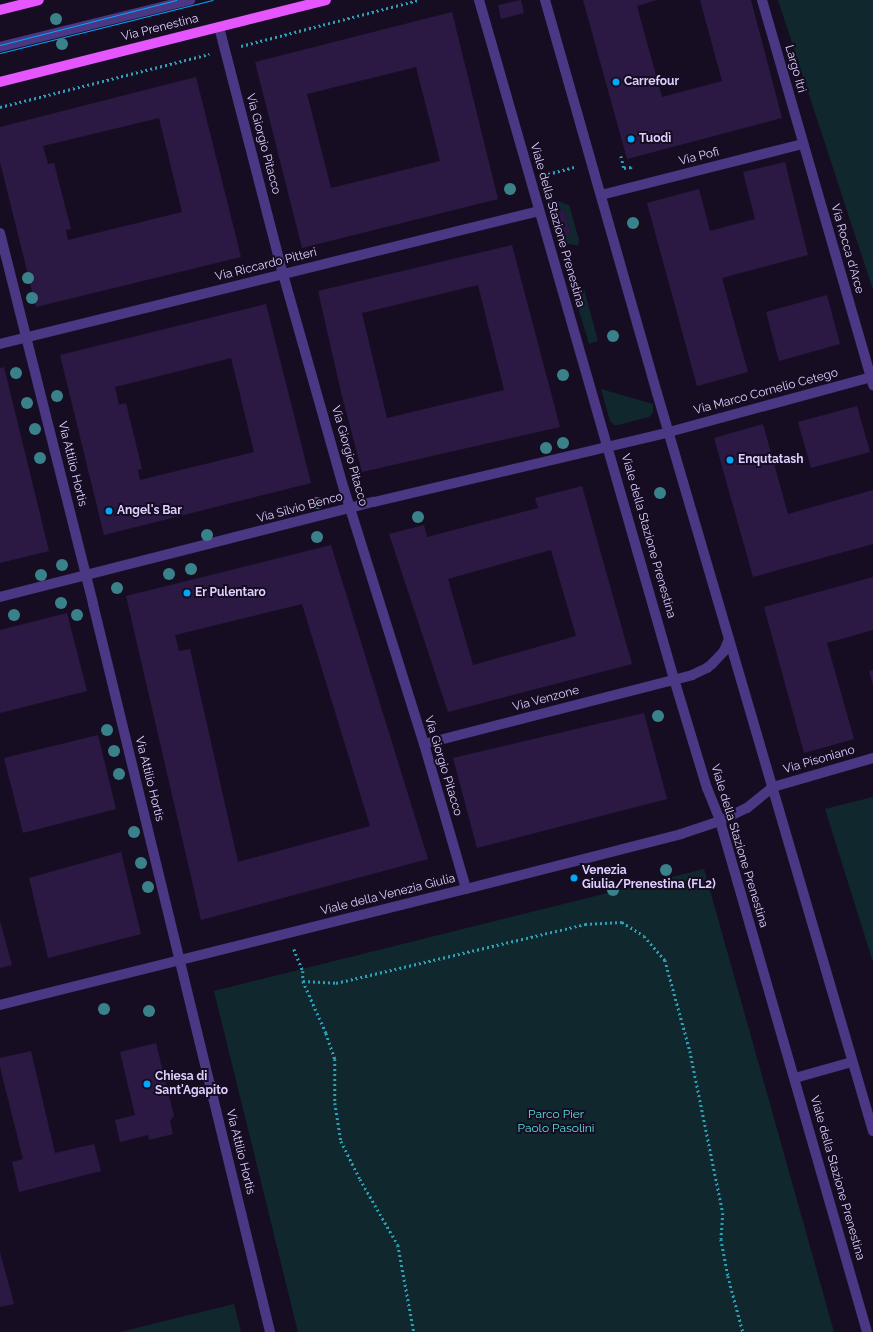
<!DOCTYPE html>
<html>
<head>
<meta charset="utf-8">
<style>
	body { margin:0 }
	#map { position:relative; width:873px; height:1332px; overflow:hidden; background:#160d23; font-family:Raleway,sans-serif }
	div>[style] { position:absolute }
	.green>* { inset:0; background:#10282d }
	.building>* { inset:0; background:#2b1944 }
	.path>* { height:2.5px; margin-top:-1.25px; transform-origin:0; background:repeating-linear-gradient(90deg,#2ba0b7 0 2px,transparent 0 5px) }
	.minor>* { height:10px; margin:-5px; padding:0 5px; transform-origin:5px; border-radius:5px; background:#4b3783 }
	.major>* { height:10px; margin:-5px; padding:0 5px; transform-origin:5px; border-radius:5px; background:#e656ff }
	.tram>* { height:1px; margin:-0.5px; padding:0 0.5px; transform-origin:0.5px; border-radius:0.5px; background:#00a8fa }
	.trees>* { width:12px; height:12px; margin:-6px; border-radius:50%; background:#3a828a }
	.dots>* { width:11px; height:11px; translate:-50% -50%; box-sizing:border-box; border:2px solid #160d23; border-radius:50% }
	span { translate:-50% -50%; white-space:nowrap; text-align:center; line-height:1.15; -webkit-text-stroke:4px #160d23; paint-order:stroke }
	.street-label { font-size:12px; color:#dfcfff }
	.poi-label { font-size:12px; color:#dfcfff; font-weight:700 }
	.left { translate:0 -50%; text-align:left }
	.park-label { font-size:12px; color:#58e2df }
</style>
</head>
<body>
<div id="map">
	<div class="green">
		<i style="clip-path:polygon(778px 0,873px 0,873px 290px)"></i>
		<i style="clip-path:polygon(evenodd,545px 197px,569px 205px,579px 240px,578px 246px,558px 241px,545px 197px,564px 209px,571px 234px,560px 238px,553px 213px,564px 209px)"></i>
		<i style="clip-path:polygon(574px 285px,584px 289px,598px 341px,589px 344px,572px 287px)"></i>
		<i style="clip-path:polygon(601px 389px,653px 404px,653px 412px,649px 417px,618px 425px,614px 425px,610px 421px)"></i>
		<i style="clip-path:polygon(873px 797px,873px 962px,825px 809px)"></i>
		<i style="clip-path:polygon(704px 869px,834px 1332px,298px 1332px,214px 991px)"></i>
		<i style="clip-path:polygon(234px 1304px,241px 1332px,120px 1332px)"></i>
	</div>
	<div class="building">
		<i style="clip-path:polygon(521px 0,524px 13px,501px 19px,498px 5px)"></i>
		<i style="clip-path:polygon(583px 0,657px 0,637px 6px,662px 97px,722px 81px,700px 0,751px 0,782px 118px,627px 159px)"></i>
		<i style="clip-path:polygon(evenodd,452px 12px,498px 199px,302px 248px,255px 62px,452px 12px,416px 67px,440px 161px,331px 188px,307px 94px,416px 67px)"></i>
		<i style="clip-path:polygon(evenodd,196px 77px,241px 257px,36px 307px,0 162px,0 127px,196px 77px,159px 118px,182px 212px,68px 240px,66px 230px,71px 229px,54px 163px,48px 164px,43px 146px,159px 118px)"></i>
		<i style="clip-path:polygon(785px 162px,808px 255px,722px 278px,748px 372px,697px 386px,647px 203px,699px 189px,710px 231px,755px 219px,743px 172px)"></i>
		<i style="clip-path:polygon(564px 209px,571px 234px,560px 238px,553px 213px)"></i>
		<i style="clip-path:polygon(evenodd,512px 245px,560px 427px,362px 472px,341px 392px,318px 291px,512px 245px,478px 285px,504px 390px,387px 418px,362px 313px,478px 285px)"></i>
		<i style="clip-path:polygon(827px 295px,840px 344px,779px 361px,766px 312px)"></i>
		<i style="clip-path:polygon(evenodd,266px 304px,311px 483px,104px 535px,60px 355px,266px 304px,231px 358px,254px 452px,140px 480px,138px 470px,142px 469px,126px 403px,119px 405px,115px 387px,231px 358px)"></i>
		<i style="clip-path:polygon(4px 367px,49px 551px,0 563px,0 368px)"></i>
		<i style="clip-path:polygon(857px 406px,870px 452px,811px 468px,798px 422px)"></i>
		<i style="clip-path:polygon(763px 424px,788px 514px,873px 490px,873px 544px,753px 577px,714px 438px)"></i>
		<i style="clip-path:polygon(evenodd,582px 486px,632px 664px,448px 712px,389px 534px,424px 525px,427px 537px,538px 508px,535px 498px,582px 486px,551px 550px,576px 636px,473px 665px,448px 579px,551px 550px)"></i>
		<i style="clip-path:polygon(evenodd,331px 545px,428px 859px,201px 920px,126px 596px,331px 545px,302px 604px,370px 826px,238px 862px,190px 649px,179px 651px,175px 635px,302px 604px)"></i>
		<i style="clip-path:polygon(873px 577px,873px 630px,827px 643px,854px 739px,804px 753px,764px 607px)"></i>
		<i style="clip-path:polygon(67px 613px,87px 691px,0 713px,0 630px)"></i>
		<i style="clip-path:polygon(873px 670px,873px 686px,869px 671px)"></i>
		<i style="clip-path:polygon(644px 713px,667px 799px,477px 848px,453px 758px)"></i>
		<i style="clip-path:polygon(98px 735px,116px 809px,23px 833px,4px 758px)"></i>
		<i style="clip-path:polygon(121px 852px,141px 934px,48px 958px,29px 878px)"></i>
		<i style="clip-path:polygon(0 921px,12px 965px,0 968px)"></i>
		<i style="clip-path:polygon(156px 1043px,174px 1116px,170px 1121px,173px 1134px,149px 1140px,148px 1135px,120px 1142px,115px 1120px,135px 1115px,120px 1052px)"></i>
		<i style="clip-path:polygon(31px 1051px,55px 1153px,94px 1144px,101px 1171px,19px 1192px,12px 1162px,23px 1159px,0 1067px,0 1058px)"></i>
		<i style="clip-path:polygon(0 1252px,14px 1304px,0 1307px)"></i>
	</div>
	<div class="path">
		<i style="left:241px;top:46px;width:184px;rotate:-14.5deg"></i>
		<i style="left:0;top:107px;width:216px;rotate:-14.2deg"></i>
		<i style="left:621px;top:156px;width:12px;rotate:76deg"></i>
		<i style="left:624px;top:168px;width:7px;rotate:-8deg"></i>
		<i style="left:631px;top:167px;width:2px;rotate:90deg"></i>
		<i style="left:548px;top:174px;width:27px;rotate:-15deg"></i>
		<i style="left:294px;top:949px;width:24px;rotate:68deg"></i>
		<i style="left:303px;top:971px;width:10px;rotate:90deg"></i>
		<i style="left:303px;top:981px;width:57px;rotate:66.1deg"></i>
		<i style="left:326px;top:1033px;width:28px;rotate:71deg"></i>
		<i style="left:335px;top:1059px;width:44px;rotate:90deg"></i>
		<i style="left:335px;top:1103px;width:38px;rotate:81deg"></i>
		<i style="left:341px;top:1141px;width:42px;rotate:63.4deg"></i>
		<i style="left:360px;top:1179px;width:76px;rotate:60.1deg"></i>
		<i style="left:398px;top:1245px;width:88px;rotate:79.6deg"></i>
		<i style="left:303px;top:981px;width:33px;rotate:3deg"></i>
		<i style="left:336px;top:983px;width:256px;rotate:-13.3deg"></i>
		<i style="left:585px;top:924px;width:37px;rotate:-3deg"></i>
		<i style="left:622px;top:922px;width:26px;rotate:32deg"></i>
		<i style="left:644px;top:936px;width:32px;rotate:49deg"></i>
		<i style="left:665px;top:960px;width:94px;rotate:74.6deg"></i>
		<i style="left:690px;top:1051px;width:165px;rotate:78.5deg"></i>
		<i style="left:723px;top:1213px;width:26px;rotate:94deg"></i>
		<i style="left:721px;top:1239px;width:38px;rotate:79deg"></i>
		<i style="left:728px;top:1276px;width:58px;rotate:75deg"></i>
	</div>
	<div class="minor">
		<i style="left:479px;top:0;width:706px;rotate:73.98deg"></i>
		<i style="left:674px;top:679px;width:114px;rotate:73.2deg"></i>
		<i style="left:707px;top:788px;width:35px;rotate:68deg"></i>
		<i style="left:720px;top:821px;width:532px;rotate:73.95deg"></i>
		<i style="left:545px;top:0;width:409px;rotate:74.1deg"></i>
		<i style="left:657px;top:393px;width:769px;rotate:73.69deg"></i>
		<i style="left:762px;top:0;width:401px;rotate:73.9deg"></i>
		<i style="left:219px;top:27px;width:255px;rotate:75.5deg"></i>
		<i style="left:283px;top:274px;width:223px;rotate:74.2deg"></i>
		<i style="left:344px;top:489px;width:267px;rotate:72.6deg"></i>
		<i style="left:424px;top:744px;width:151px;rotate:73.8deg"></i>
		<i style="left:0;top:47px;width:196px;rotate:-13.9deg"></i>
		<i style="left:601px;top:195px;width:208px;rotate:-14.2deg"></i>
		<i style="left:0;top:233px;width:382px;rotate:75.9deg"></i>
		<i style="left:93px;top:604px;width:749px;rotate:76.33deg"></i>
		<i style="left:0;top:344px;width:555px;rotate:-13.86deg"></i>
		<i style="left:0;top:597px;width:386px;rotate:-14.3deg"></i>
		<i style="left:374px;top:502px;width:303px;rotate:-13.3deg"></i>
		<i style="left:669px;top:432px;width:209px;rotate:-15.2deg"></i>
		<i style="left:424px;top:744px;width:277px;rotate:-14.4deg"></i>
		<i style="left:692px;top:675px;width:17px;rotate:-25deg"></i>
		<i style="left:707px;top:668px;width:6px;rotate:-39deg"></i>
		<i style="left:712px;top:664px;width:18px;rotate:-47deg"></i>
		<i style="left:724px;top:651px;width:13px;rotate:-67deg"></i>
		<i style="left:0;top:1005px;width:480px;rotate:-14deg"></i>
		<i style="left:466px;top:889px;width:222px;rotate:-14.3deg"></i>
		<i style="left:681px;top:834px;width:41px;rotate:-18.4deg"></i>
		<i style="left:720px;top:821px;width:30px;rotate:-26deg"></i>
		<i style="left:747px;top:808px;width:33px;rotate:-39deg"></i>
		<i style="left:773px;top:787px;width:104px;rotate:-16.2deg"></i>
		<i style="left:795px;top:1078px;width:59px;rotate:-15.7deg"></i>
	</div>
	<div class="major">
		<i style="left:0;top:10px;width:40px;rotate:-14.4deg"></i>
		<i style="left:0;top:82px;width:336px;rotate:-14.1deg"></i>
	</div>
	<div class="tram">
		<i style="left:0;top:45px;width:182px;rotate:-14.3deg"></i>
		<i style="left:0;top:53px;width:219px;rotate:-14deg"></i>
	</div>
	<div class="trees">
		<i style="left:56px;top:19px"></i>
		<i style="left:62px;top:44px"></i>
		<i style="left:510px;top:189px"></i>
		<i style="left:633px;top:223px"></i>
		<i style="left:28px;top:278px"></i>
		<i style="left:32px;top:298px"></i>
		<i style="left:613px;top:336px"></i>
		<i style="left:16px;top:373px"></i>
		<i style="left:563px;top:375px"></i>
		<i style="left:57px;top:396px"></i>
		<i style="left:27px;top:403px"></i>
		<i style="left:35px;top:429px"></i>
		<i style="left:563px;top:443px"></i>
		<i style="left:546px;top:448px"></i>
		<i style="left:40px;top:458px"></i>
		<i style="left:660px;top:493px"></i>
		<i style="left:317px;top:503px"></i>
		<i style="left:418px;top:517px"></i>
		<i style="left:207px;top:535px"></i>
		<i style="left:317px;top:537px"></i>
		<i style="left:62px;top:565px"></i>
		<i style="left:191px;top:569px"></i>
		<i style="left:169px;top:574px"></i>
		<i style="left:41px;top:575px"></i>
		<i style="left:117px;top:588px"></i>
		<i style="left:61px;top:603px"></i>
		<i style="left:14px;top:615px"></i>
		<i style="left:77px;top:615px"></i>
		<i style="left:658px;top:716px"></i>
		<i style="left:107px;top:730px"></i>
		<i style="left:114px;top:751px"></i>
		<i style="left:119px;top:774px"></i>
		<i style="left:134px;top:832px"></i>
		<i style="left:141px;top:863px"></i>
		<i style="left:666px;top:870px"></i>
		<i style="left:148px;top:887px"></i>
		<i style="left:613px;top:890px"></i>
		<i style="left:104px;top:1009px"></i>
		<i style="left:149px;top:1011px"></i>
	</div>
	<div class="dots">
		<i style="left:616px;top:82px;background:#00a8fa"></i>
		<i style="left:631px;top:139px;background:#00a8fa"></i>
		<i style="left:730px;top:460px;background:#00a8fa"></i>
		<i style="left:109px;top:511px;background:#00a8fa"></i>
		<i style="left:187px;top:593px;background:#00a8fa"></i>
		<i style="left:574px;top:878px;background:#00a8fa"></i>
		<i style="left:147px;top:1084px;background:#00a8fa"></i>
	</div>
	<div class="street-label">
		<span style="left:160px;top:28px;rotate:-14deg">Via Prenestina</span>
		<span style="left:795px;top:69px;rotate:74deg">Largo Itri</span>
		<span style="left:263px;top:144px;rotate:75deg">Via Giorgio Pitacco</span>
		<span style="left:699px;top:157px;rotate:-14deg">Via Pofi</span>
		<span style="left:557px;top:225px;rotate:74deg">Viale della Stazione Prenestina</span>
		<span style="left:847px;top:249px;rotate:74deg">Via Rocca d'Arce</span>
		<span style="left:266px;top:265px;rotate:-14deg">Via Riccardo Pitteri</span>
		<span style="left:766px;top:392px;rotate:-15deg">Via Marco Cornelio Cetego</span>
		<span style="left:349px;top:456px;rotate:74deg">Via Giorgio Pitacco</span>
		<span style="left:72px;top:464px;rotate:76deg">Via Attilio Hortis</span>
		<span style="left:300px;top:508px;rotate:-15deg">Via Silvio Benco</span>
		<span style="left:648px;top:536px;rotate:74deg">Viale della Stazione Prenestina</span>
		<span style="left:546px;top:699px;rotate:-15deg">Via Venzone</span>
		<span style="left:819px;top:760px;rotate:-16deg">Via Pisoniano</span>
		<span style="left:443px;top:766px;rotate:73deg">Via Giorgio Pitacco</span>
		<span style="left:149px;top:779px;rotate:76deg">Via Attilio Hortis</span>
		<span style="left:739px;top:846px;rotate:73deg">Viale della Stazione Prenestina</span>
		<span style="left:388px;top:895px;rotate:-14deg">Viale della Venezia Giulia</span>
		<span style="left:240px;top:1152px;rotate:76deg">Via Attilio Hortis</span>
		<span style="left:837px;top:1178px;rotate:74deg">Viale della Stazione Prenestina</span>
	</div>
	<div class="poi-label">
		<span class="left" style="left:624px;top:82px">Carrefour</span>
		<span class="left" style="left:639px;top:139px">Tuodì</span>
		<span class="left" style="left:738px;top:460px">Enqutatash</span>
		<span class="left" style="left:117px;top:511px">Angel's Bar</span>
		<span class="left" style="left:195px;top:593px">Er Pulentaro</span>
		<span class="left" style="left:582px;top:878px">Venezia<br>Giulia/Prenestina (FL2)</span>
		<span class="left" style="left:155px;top:1084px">Chiesa di<br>Sant'Agapito</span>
	</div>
	<div class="park-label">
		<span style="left:556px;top:1122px">Parco Pier<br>Paolo Pasolini</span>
	</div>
</div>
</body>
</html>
